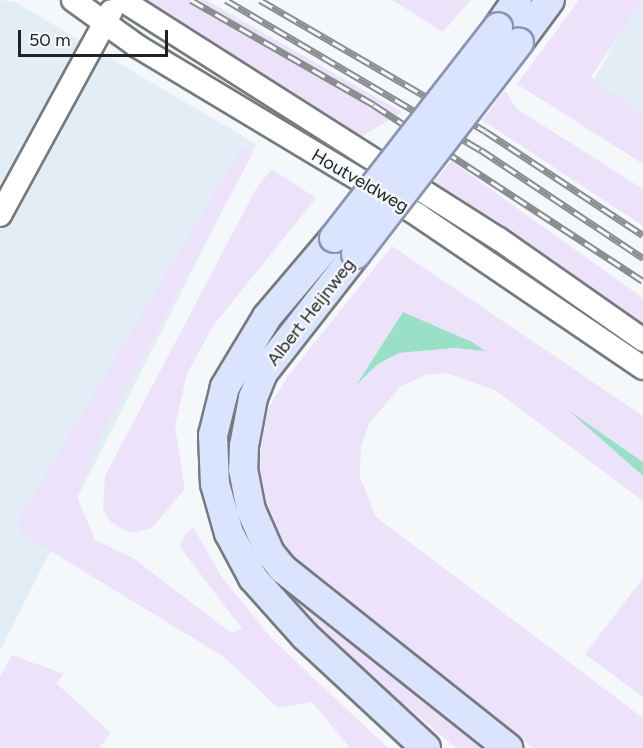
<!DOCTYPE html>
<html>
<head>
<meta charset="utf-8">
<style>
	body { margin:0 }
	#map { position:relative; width:643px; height:748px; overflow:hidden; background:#f4f8fb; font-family:Figtree,sans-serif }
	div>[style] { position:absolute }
	.built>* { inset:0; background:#e2edf5 }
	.green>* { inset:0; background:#ece3fa }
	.water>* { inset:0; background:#9ae0c6 }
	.roads { filter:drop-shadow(2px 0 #777b7d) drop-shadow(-2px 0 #777b7d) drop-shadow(0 2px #777b7d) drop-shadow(0 -2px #777b7d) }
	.minor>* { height:22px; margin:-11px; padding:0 11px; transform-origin:11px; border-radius:11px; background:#fff }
	.major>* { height:28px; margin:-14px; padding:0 14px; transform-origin:14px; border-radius:14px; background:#dae4fe }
	.rail>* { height:7px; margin-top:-3.5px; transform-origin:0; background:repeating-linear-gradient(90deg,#f4f8fb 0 14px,#8b8e90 0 28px); box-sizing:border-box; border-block:2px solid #8b8e90 }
	.bridges { filter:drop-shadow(2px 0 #8a94b1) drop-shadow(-2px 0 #8a94b1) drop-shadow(0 2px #8a94b1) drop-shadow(0 -2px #8a94b1) }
	.major-bridge>* { height:28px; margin:-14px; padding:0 14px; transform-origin:14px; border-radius:14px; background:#dae4fe }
	span { translate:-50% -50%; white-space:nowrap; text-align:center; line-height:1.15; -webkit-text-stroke:4.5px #f4f8fb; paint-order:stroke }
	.street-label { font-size:18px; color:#212223 }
	.scale { position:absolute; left:18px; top:30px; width:150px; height:27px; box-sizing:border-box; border:3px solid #212223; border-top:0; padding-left:8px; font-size:18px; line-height:21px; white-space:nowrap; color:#212223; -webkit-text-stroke:4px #f4f8fb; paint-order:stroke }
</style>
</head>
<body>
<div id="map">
	<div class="built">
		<i style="clip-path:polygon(0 0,15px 2px,256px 144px,0 651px)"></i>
		<i style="clip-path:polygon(638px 0,643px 0,643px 121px,592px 83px)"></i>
	</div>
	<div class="green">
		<i style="clip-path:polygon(141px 0,206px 0,402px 112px,363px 136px,319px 114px)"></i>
		<i style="clip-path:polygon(392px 0,471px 0,443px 32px)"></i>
		<i style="clip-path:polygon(579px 0,642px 0,591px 77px,643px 116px,643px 164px,517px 84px)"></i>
		<i style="clip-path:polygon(505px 90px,516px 108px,643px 189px,643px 226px,482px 120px)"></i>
		<i style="clip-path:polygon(242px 148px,253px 153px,98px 441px,77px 497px,95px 540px,133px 558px,231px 633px,242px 629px,180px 547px,185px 534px,193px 527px,221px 576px,272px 639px,388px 748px,350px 748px,312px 702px,278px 708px,224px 657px,21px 533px,18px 521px)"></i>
		<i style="clip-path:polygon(451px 161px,643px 298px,643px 327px,434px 182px)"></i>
		<i style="clip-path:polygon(272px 169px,316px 198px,213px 326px,187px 374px,175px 426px,185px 489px,152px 528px,133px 533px,120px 528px,110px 521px,103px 509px,105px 476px,257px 187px)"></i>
		<i style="clip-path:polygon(evenodd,392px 246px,643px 416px,643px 462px,573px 414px,643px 476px,643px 501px,495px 390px,446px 373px,426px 375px,401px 386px,370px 422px,361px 446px,360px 477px,376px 517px,643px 718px,643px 748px,533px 748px,290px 560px,268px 524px,257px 484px,265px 414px,288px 376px,392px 246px,403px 313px,484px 350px,455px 348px,399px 353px,378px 364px,361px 380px,403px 313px)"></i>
		<i style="clip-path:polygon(643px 578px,643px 697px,585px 654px)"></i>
		<i style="clip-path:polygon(289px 592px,310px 610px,496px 748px,456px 748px,380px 685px,324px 632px)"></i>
		<i style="clip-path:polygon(12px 655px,64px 674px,56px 683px,111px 733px,99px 748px,0 748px,0 676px)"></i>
	</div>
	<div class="water">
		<i style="clip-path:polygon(403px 312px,472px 342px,485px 351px,455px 348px,399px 353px,378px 364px,357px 384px)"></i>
		<i style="clip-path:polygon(568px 410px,643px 462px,643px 476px)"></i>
	</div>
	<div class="roads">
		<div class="minor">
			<i style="left:73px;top:0;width:79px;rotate:35.7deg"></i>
			<i style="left:137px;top:46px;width:328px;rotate:31deg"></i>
			<i style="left:418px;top:215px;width:272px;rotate:34.2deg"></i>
			<i style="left:122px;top:0;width:446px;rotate:32.4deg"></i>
			<i style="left:499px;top:239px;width:176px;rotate:35deg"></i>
			<i style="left:0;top:215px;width:232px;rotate:-61.4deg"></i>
		</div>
		<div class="major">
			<i style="left:498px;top:27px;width:33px;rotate:-55deg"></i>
			<i style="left:519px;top:42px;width:52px;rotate:-53.6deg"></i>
			<i style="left:334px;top:238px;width:104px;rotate:130.3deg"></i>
			<i style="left:267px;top:317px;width:82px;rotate:121deg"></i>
			<i style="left:225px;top:387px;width:49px;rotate:104deg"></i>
			<i style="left:213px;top:435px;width:49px;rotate:87.7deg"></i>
			<i style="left:215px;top:484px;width:51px;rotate:74.1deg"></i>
			<i style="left:229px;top:533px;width:51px;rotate:61.9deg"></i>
			<i style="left:253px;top:578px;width:78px;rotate:48.1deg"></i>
			<i style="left:305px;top:636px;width:165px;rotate:42.8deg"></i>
			<i style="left:356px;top:254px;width:151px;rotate:128deg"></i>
			<i style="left:263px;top:373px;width:27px;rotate:112deg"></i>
			<i style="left:253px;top:398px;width:49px;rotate:100.6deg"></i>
			<i style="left:244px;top:446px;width:23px;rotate:92deg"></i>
			<i style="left:243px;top:469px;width:42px;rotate:79deg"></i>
			<i style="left:251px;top:510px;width:47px;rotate:66.2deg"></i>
			<i style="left:270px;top:553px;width:21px;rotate:51deg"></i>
			<i style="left:283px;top:569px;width:288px;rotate:38.5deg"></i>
		</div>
	</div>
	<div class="rail">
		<i style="left:191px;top:0;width:211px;rotate:29.8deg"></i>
		<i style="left:374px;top:105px;width:321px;rotate:33.2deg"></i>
		<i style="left:226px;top:0;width:296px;rotate:30.5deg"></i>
		<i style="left:481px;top:150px;width:195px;rotate:33.7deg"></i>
		<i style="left:260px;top:0;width:260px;rotate:30.2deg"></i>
		<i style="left:485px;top:131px;width:189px;rotate:33.4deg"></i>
	</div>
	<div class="bridges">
		<div class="major-bridge">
			<i style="left:334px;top:238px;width:267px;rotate:-52.1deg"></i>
			<i style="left:356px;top:254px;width:267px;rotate:-52.4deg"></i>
		</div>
	</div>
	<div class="street-label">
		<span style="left:360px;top:181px;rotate:30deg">Houtveldweg</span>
		<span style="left:311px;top:312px;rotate:-52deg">Albert Heijnweg</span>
	</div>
	<div class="scale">50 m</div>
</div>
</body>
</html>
